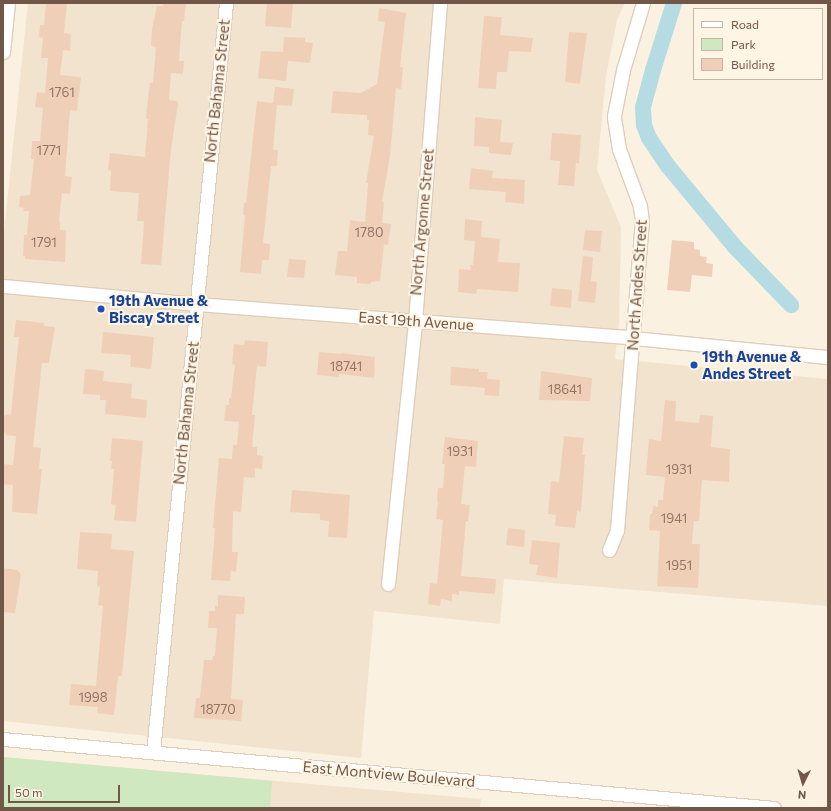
<!DOCTYPE html>
<html>
<head>
<meta charset="utf-8">
<style>
	body { margin:0 }
	#map { position:relative; width:831px; height:811px; overflow:hidden; background:#fbf1e0; font-family:Commissioner,sans-serif }
	div>[style] { position:absolute }
	.residential>* { inset:0; background:#f2e3ce }
	.green>* { inset:0; background:#cfe8bf }
	.canal>* { height:16px; margin:-8px; padding:0 8px; transform-origin:8px; border-radius:8px; background:#b5dce3 }
	.building>* { inset:0; background:#f0cfb8 }
	.roads { filter:drop-shadow(1px 0 #dfcdbc) drop-shadow(-1px 0 #dfcdbc) drop-shadow(0 1px #dfcdbc) drop-shadow(0 -1px #dfcdbc) }
	.street>* { height:13px; margin:-6.5px; padding:0 6.5px; transform-origin:6.5px; border-radius:6.5px; background:#fff }
	.dots>* { width:11px; height:11px; translate:-50% -50%; box-sizing:border-box; border:2px solid #fff5e5; border-radius:50% }
	span { translate:-50% -50%; white-space:nowrap; text-align:center; line-height:1.15; -webkit-text-stroke:4px #fff5e5; paint-order:stroke }
	.number-label { font-size:13px; color:#917564 }
	.number-label span { -webkit-text-stroke-width:0 }
	.street-label { font-size:15px; color:#715748 }
	.transit-label { font-size:15px; color:#164399; font-weight:700 }
	.left { translate:0 -50%; text-align:left }
	.frame { position:absolute; inset:0; border:4px solid #715748; pointer-events:none }
	.legend { position:absolute; left:693px; top:8px; width:130px; height:72px; box-sizing:border-box; background:#fff5e5; border:1px solid #c6b6a6; margin:0; padding:5px 7px; list-style:none; font-size:12px; color:#715748 }
	.legend li { display:flex; align-items:center; gap:8px; height:20px }
	.legend b { width:20px; border:1px solid #c6b6a6 }
	.north { position:absolute; left:783px; top:763px; width:40px; height:40px; -webkit-text-stroke:3px #fff5e5; paint-order:stroke; rotate:185deg; font-size:11px; font-weight:700; line-height:16px; text-align:center; color:#715748 }
	.north::after { content:''; display:block; margin:auto; width:14px; height:18px; background:#715748; clip-path:polygon(50% 0,100% 100%,50% 72%,0 100%) }
	.scale { position:absolute; left:8px; top:785px; width:112px; height:18px; box-sizing:border-box; border:2px solid #715748; border-top:0; padding-left:5px; font-size:12px; line-height:14px; white-space:nowrap; color:#715748; -webkit-text-stroke:3px #fff5e5; paint-order:stroke }
</style>
</head>
<body>
<div id="map">
	<div class="residential">
		<i style="clip-path:polygon(28px 3px,625px 3px,617px 20px,606px 76px,597px 170px,621px 227px,619px 323px,615px 359px,828px 379px,828px 606px,504px 579px,500px 624px,374px 611px,361px 758px,3px 721px,3px 241px)"></i>
		<i style="clip-path:polygon(3px 757px,481px 799px,480px 808px,3px 808px)"></i>
	</div>
	<div class="green">
		<i style="clip-path:polygon(3px 757px,272px 781px,270px 808px,3px 808px)"></i>
	</div>
	<div class="canal">
		<i style="left:674px;top:3px;width:70px;rotate:107.4deg"></i>
		<i style="left:653px;top:70px;width:38px;rotate:105deg"></i>
		<i style="left:643px;top:107px;width:18px;rotate:87deg"></i>
		<i style="left:644px;top:125px;width:14px;rotate:69deg"></i>
		<i style="left:649px;top:138px;width:34px;rotate:56deg"></i>
		<i style="left:668px;top:166px;width:105px;rotate:50.4deg"></i>
		<i style="left:735px;top:247px;width:81px;rotate:46deg"></i>
	</div>
	<div class="building">
		<i style="clip-path:polygon(46px 3px,67px 3px,64px 33px,71px 34px,70px 51px,63px 50px,60px 75px,81px 77px,77px 111px,70px 110px,65px 176px,72px 177px,70px 194px,62px 193px,59px 221px,60px 221px,60px 230px,66px 230px,65px 262px,25px 259px,25px 256px,23px 256px,24px 235px,27px 235px,29px 211px,23px 211px,24px 208px,19px 207px,20px 196px,30px 195px,34px 159px,31px 159px,32px 141px,40px 141px,43px 108px,35px 107px,37px 92px,45px 93px,48px 58px,41px 58px,43px 38px,39px 37px,40px 25px,44px 25px)"></i>
		<i style="clip-path:polygon(164px 3px,186px 3px,184px 21px,182px 21px,179px 61px,184px 61px,183px 74px,171px 73px,169px 100px,177px 101px,178px 104px,171px 149px,161px 265px,141px 264px,144px 221px,137px 221px,139px 193px,110px 191px,111px 171px,108px 170px,110px 153px,145px 157px,148px 119px,146px 119px,147px 107px,150px 83px,153px 83px,156px 47px,151px 46px,152px 29px,157px 6px,163px 6px)"></i>
		<i style="clip-path:polygon(267px 3px,293px 3px,291px 28px,265px 26px)"></i>
		<i style="clip-path:polygon(379px 8px,406px 13px,400px 67px,403px 67px,401px 89px,396px 88px,390px 156px,382px 202px,384px 202px,382px 223px,391px 224px,388px 245px,384px 244px,380px 281px,371px 282px,371px 284px,357px 283px,357px 277px,335px 275px,338px 251px,347px 251px,350px 220px,365px 222px,368px 183px,366px 183px,374px 136px,368px 135px,369px 120px,367px 120px,367px 115px,331px 113px,333px 91px,361px 93px,377px 84px,385px 22px,378px 21px)"></i>
		<i style="clip-path:polygon(484px 16px,502px 17px,500px 35px,533px 38px,531px 52px,509px 51px,507px 72px,497px 72px,496px 89px,478px 88px)"></i>
		<i style="clip-path:polygon(569px 32px,587px 33px,580px 84px,565px 82px)"></i>
		<i style="clip-path:polygon(284px 37px,305px 38px,305px 42px,313px 43px,310px 63px,288px 61px,286px 81px,258px 78px,261px 51px,283px 52px)"></i>
		<i style="clip-path:polygon(275px 87px,294px 89px,292px 106px,277px 105px,273px 150px,278px 150px,277px 166px,271px 166px,263px 243px,270px 244px,269px 260px,262px 260px,261px 274px,240px 272px,245px 215px,243px 215px,244px 203px,246px 203px,257px 101px,273px 103px)"></i>
		<i style="clip-path:polygon(475px 117px,502px 120px,500px 142px,513px 143px,511px 155px,489px 153px,489px 147px,474px 146px)"></i>
		<i style="clip-path:polygon(552px 133px,581px 135px,579px 163px,576px 163px,574px 186px,558px 185px,560px 161px,550px 160px)"></i>
		<i style="clip-path:polygon(471px 168px,493px 171px,492px 178px,525px 180px,524px 204px,505px 202px,506px 192px,469px 189px)"></i>
		<i style="clip-path:polygon(465px 219px,482px 221px,481px 237px,500px 239px,498px 262px,520px 263px,518px 292px,477px 289px,476px 294px,458px 292px,459px 269px,470px 270px,470px 265px,473px 265px,475px 241px,464px 240px)"></i>
		<i style="clip-path:polygon(585px 230px,602px 231px,600px 252px,583px 250px)"></i>
		<i style="clip-path:polygon(672px 240px,694px 242px,694px 249px,700px 250px,700px 256px,707px 257px,706px 263px,713px 264px,712px 277px,692px 275px,690px 292px,667px 290px)"></i>
		<i style="clip-path:polygon(583px 256px,593px 257px,591px 281px,597px 282px,595px 303px,578px 301px)"></i>
		<i style="clip-path:polygon(289px 259px,306px 260px,304px 278px,287px 277px)"></i>
		<i style="clip-path:polygon(552px 288px,572px 290px,571px 308px,550px 306px)"></i>
		<i style="clip-path:polygon(16px 320px,44px 323px,44px 326px,55px 327px,49px 363px,42px 363px,33px 447px,41px 448px,39px 469px,42px 469px,37px 514px,12px 512px,13px 485px,3px 484px,3px 464px,13px 465px,16px 436px,6px 435px,6px 433px,3px 432px,3px 416px,11px 414px,19px 337px,14px 337px)"></i>
		<i style="clip-path:polygon(103px 332px,154px 337px,151px 369px,130px 367px,131px 355px,101px 353px)"></i>
		<i style="clip-path:polygon(245px 340px,268px 342px,266px 367px,257px 366px,252px 415px,255px 415px,252px 447px,257px 447px,257px 455px,263px 456px,262px 469px,255px 468px,255px 478px,244px 477px,241px 512px,233px 511px,232px 552px,238px 552px,236px 572px,231px 571px,230px 581px,211px 580px,215px 528px,213px 528px,219px 458px,232px 459px,233px 445px,237px 445px,239px 422px,224px 421px,226px 405px,229px 405px,229px 398px,231px 398px,235px 365px,232px 364px,234px 344px,244px 345px)"></i>
		<i style="clip-path:polygon(319px 352px,341px 354px,341px 353px,375px 357px,374px 378px,339px 374px,339px 377px,317px 375px)"></i>
		<i style="clip-path:polygon(451px 367px,479px 369px,479px 372px,488px 372px,487px 379px,500px 380px,499px 396px,484px 395px,485px 388px,450px 385px)"></i>
		<i style="clip-path:polygon(85px 369px,104px 371px,103px 381px,132px 384px,131px 398px,147px 400px,146px 418px,105px 414px,106px 400px,100px 400px,100px 395px,83px 394px)"></i>
		<i style="clip-path:polygon(541px 371px,592px 378px,590px 401px,539px 400px)"></i>
		<i style="clip-path:polygon(665px 400px,676px 401px,675px 421px,699px 423px,700px 415px,713px 416px,711px 447px,730px 449px,729px 482px,702px 480px,699px 521px,694px 521px,692px 544px,700px 544px,698px 588px,657px 586px,660px 531px,649px 530px,650px 514px,652px 514px,653px 506px,658px 507px,658px 500px,663px 500px,665px 477px,646px 475px,649px 439px,661px 441px)"></i>
		<i style="clip-path:polygon(564px 436px,584px 438px,582px 455px,585px 455px,583px 485px,581px 512px,577px 511px,575px 528px,555px 526px,556px 515px,548px 514px,551px 481px,559px 482px)"></i>
		<i style="clip-path:polygon(445px 437px,478px 441px,476px 467px,465px 466px,461px 504px,470px 505px,468px 521px,466px 521px,461px 576px,496px 579px,495px 594px,459px 591px,459px 595px,452px 594px,452px 601px,441px 599px,440px 606px,428px 604px,430px 583px,437px 584px,443px 520px,436px 519px,438px 501px,437px 501px,438px 488px,443px 488px,445px 464px,442px 464px)"></i>
		<i style="clip-path:polygon(112px 438px,143px 441px,136px 522px,114px 520px,116px 505px,111px 504px,114px 469px,111px 469px,112px 461px,110px 461px)"></i>
		<i style="clip-path:polygon(292px 490px,350px 495px,347px 538px,328px 537px,329px 521px,320px 520px,320px 514px,290px 512px)"></i>
		<i style="clip-path:polygon(508px 528px,525px 530px,524px 547px,506px 545px)"></i>
		<i style="clip-path:polygon(80px 532px,112px 534px,111px 549px,134px 551px,122px 676px,118px 676px,114px 715px,97px 713px,98px 707px,69px 705px,71px 684px,96px 686px,103px 606px,98px 605px,100px 587px,97px 586px,98px 571px,77px 569px)"></i>
		<i style="clip-path:polygon(532px 540px,560px 543px,557px 578px,536px 575px,538px 565px,529px 564px)"></i>
		<i style="clip-path:polygon(3px 568px,17px 570px,21px 574px,15px 613px,3px 612px)"></i>
		<i style="clip-path:polygon(218px 595px,245px 597px,244px 614px,236px 614px,231px 699px,243px 700px,241px 721px,194px 718px,196px 698px,200px 698px,204px 660px,212px 660px,213px 656px,215px 656px,217px 628px,208px 628px,209px 611px,215px 611px,215px 606px,218px 606px)"></i>
	</div>
	<div class="roads">
		<div class="street">
			<i style="left:3px;top:52px;width:49px;rotate:-84.2deg"></i>
			<i style="left:3px;top:286px;width:195px;rotate:5.3deg"></i>
			<i style="left:197px;top:304px;width:438px;rotate:4.4deg"></i>
			<i style="left:634px;top:338px;width:195px;rotate:5.6deg"></i>
			<i style="left:609px;top:550px;width:22px;rotate:-68deg"></i>
			<i style="left:617px;top:530px;width:310px;rotate:-85.4deg"></i>
			<i style="left:642px;top:221px;width:15px;rotate:-98deg"></i>
			<i style="left:640px;top:206px;width:61px;rotate:-110.2deg"></i>
			<i style="left:619px;top:149px;width:33px;rotate:-99deg"></i>
			<i style="left:614px;top:116px;width:47px;rotate:-78.9deg"></i>
			<i style="left:623px;top:70px;width:70px;rotate:-73.4deg"></i>
			<i style="left:388px;top:584px;width:264px;rotate:-84.1deg"></i>
			<i style="left:415px;top:321px;width:319px;rotate:-85.5deg"></i>
			<i style="left:3px;top:739px;width:774px;rotate:5.11deg"></i>
			<i style="left:153px;top:752px;width:753px;rotate:-84.43deg"></i>
		</div>
	</div>
	<div class="dots">
		<i style="left:101px;top:309px;background:#1a4fb4"></i>
		<i style="left:694px;top:365px;background:#1a4fb4"></i>
	</div>
	<div class="number-label">
		<span style="left:62px;top:92px">1761</span>
		<span style="left:49px;top:150px">1771</span>
		<span style="left:369px;top:232px">1780</span>
		<span style="left:44px;top:242px">1791</span>
		<span style="left:346px;top:366px">18741</span>
		<span style="left:565px;top:389px">18641</span>
		<span style="left:460px;top:451px">1931</span>
		<span style="left:679px;top:469px">1931</span>
		<span style="left:674px;top:518px">1941</span>
		<span style="left:679px;top:565px">1951</span>
		<span style="left:93px;top:697px">1998</span>
		<span style="left:218px;top:709px">18770</span>
	</div>
	<div class="street-label">
		<span style="left:217px;top:91px;rotate:-84deg">North Bahama Street</span>
		<span style="left:422px;top:222px;rotate:-85deg">North Argonne Street</span>
		<span style="left:637px;top:285px;rotate:-86deg">North Andes Street</span>
		<span style="left:416px;top:321px;rotate:4deg">East 19th Avenue</span>
		<span style="left:186px;top:413px;rotate:-84deg">North Bahama Street</span>
		<span style="left:389px;top:774px;rotate:5deg">East Montview Boulevard</span>
	</div>
	<div class="transit-label">
		<span class="left" style="left:109px;top:309px">19th Avenue &amp;<br>Biscay Street</span>
		<span class="left" style="left:702px;top:365px">19th Avenue &amp;<br>Andes Street</span>
	</div>
	<div class="frame"></div>
	<ul class="legend">
	<li><b style="height:5px;background:#fff"></b>Road</li>
	<li><b style="height:11px;background:#cfe8bf"></b>Park</li>
	<li><b style="height:11px;background:#f0cfb8"></b>Building</li>
	</ul>
	<div class="north">N</div>
	<div class="scale">50 m</div>
</div>
</body>
</html>
